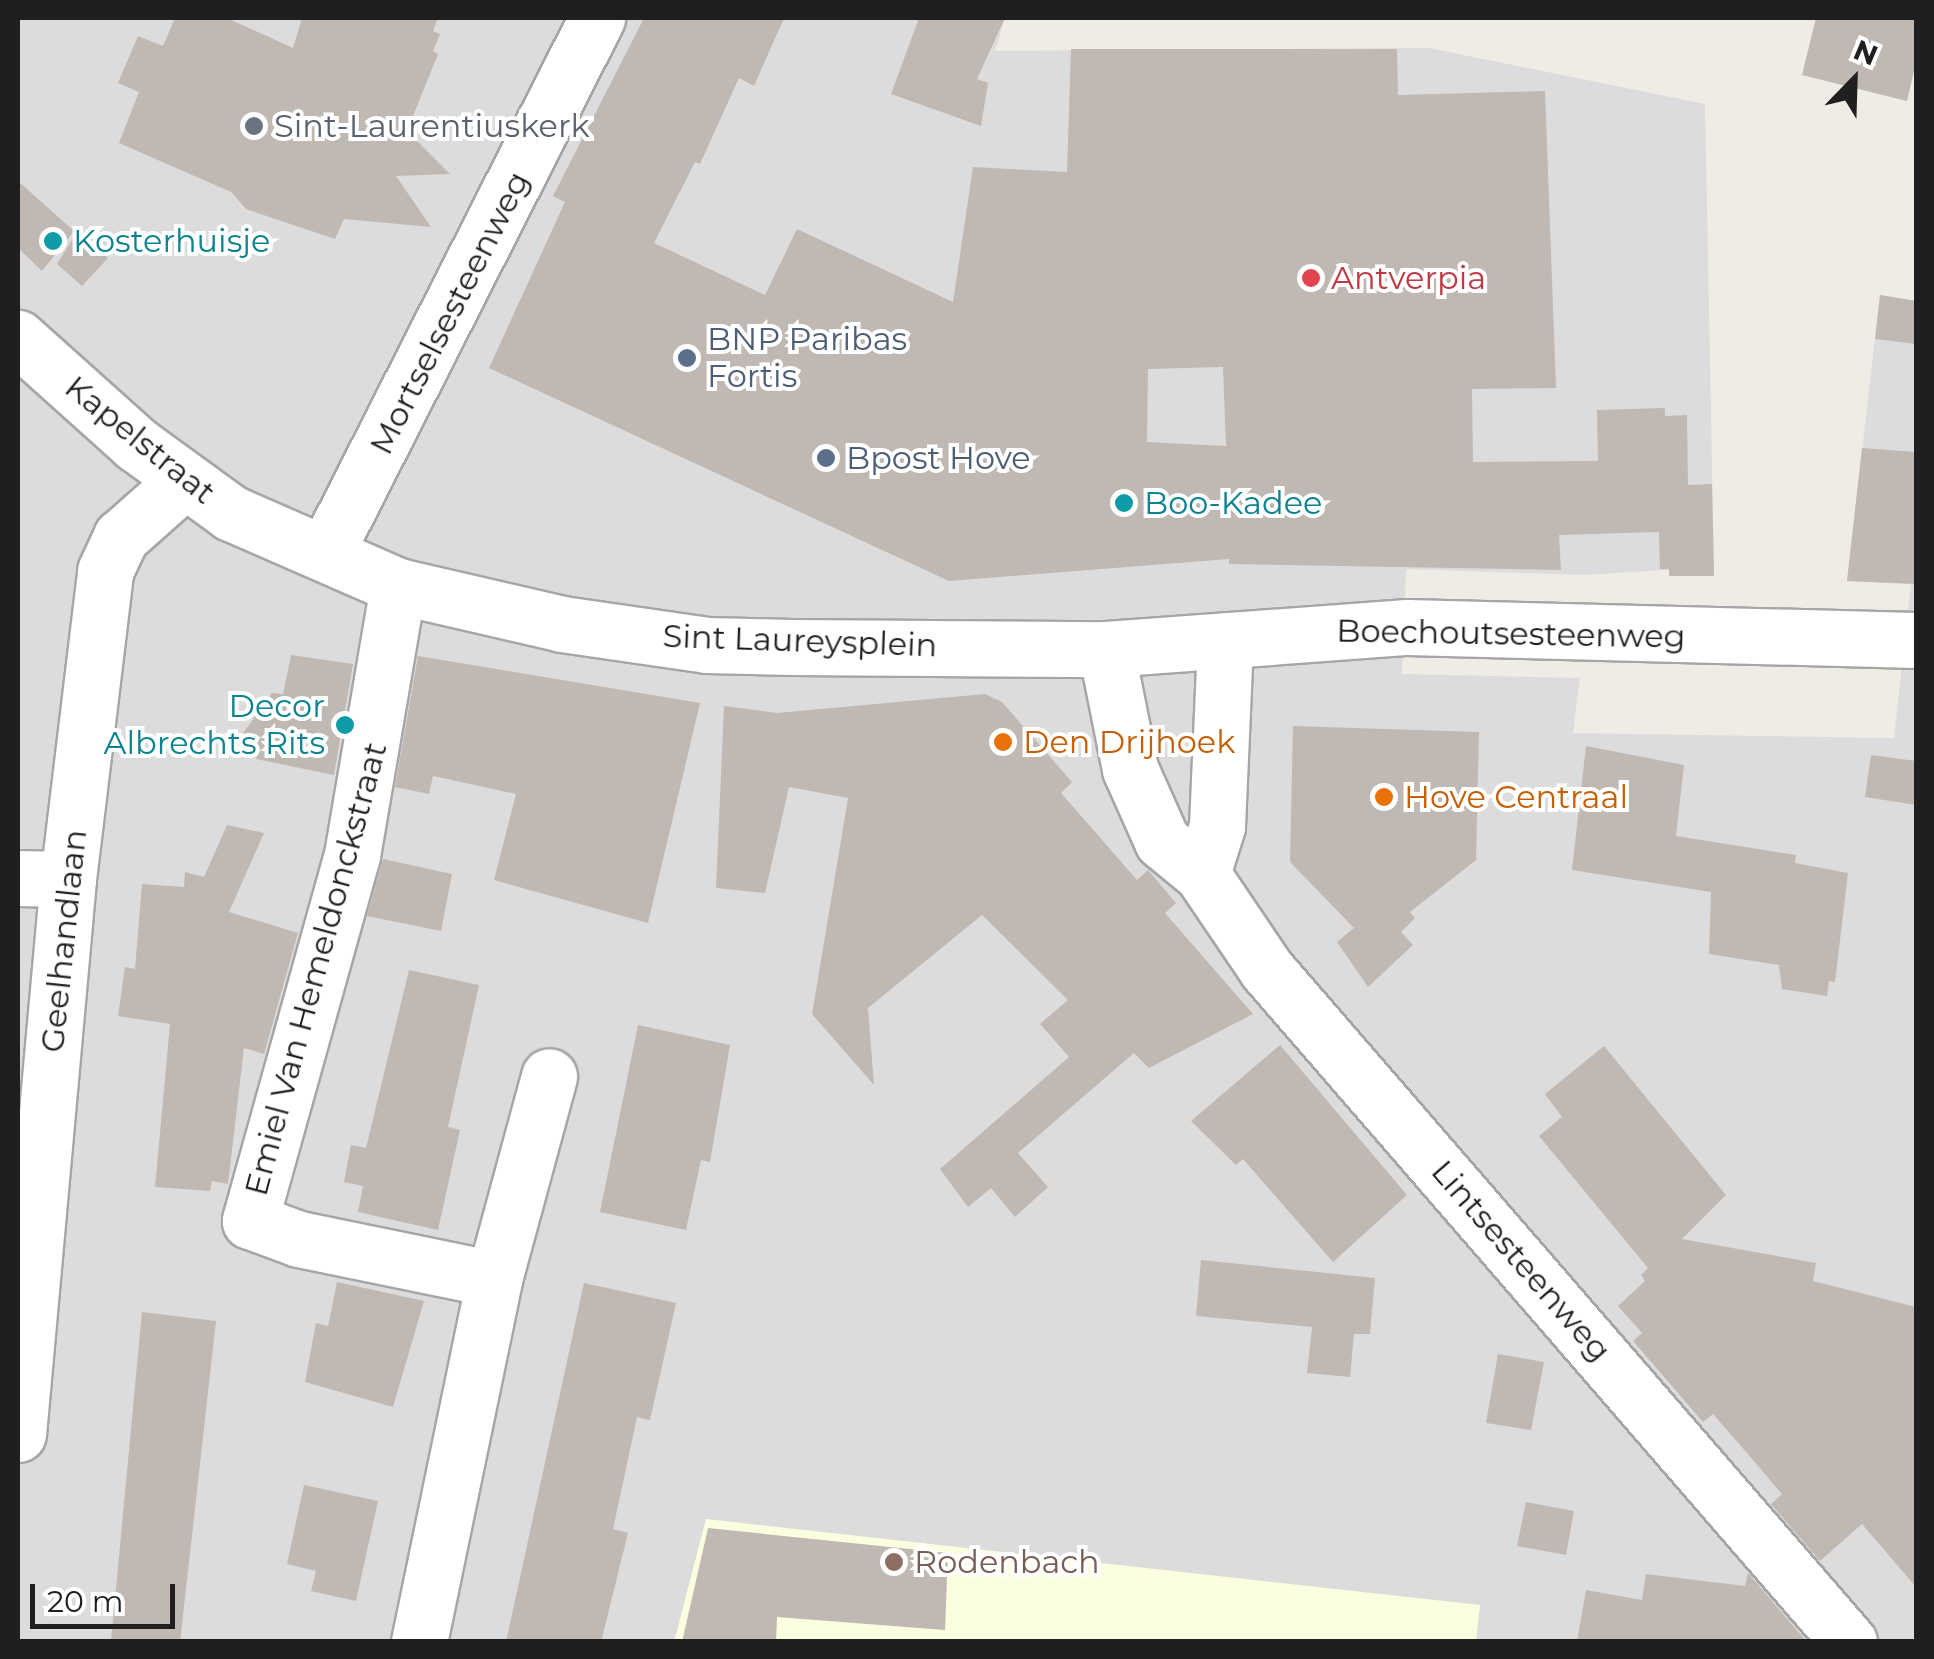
<!DOCTYPE html>
<html>
<head>
<meta charset="utf-8">
<style>
	body { margin:0 }
	#map { position:relative; width:1934px; height:1659px; overflow:hidden; background:#efece5; font-family:Montserrat,sans-serif }
	div>[style] { position:absolute }
	.residential>* { inset:0; background:#dddcdc }
	.education>* { inset:0; background:#fcfee0 }
	.building>* { inset:0; background:#c0b8b2 }
	.roads { filter:drop-shadow(2px 0 #a6a6a6) drop-shadow(-2px 0 #a6a6a6) drop-shadow(0 2px #a6a6a6) drop-shadow(0 -2px #a6a6a6) }
	.minor>* { height:55px; margin:-27.5px; padding:0 27.5px; transform-origin:27.5px; border-radius:27.5px; background:#fff }
	.dots>* { width:28px; height:28px; translate:-50% -50%; box-sizing:border-box; border:5px solid #fff; border-radius:50% }
	span { translate:-50% -50%; white-space:nowrap; text-align:center; line-height:1.15; -webkit-text-stroke:8px #fff; paint-order:stroke }
	.worship-label { font-size:32px; color:#5b616d }
	.left { translate:0 -50%; text-align:left }
	.culture-label { font-size:32px; color:#0d838f }
	.right { translate:-100% -50%; text-align:right }
	.health-label { font-size:32px; color:#be3a42 }
	.street-label { font-size:32px; color:#1f1f1f }
	.service-label { font-size:32px; color:#4e5e75 }
	.food-label { font-size:32px; color:#c56008 }
	.education-label { font-size:32px; color:#785e54 }
	.frame { position:absolute; inset:0; border:20px solid #1f1f1f; pointer-events:none }
	.north { position:absolute; left:1804px; top:30px; width:100px; height:100px; -webkit-text-stroke:8px #fff; paint-order:stroke; rotate:23deg; font-size:28px; font-weight:700; line-height:40px; text-align:center; color:#1f1f1f }
	.north::after { content:''; display:block; margin:auto; width:35px; height:45px; background:#1f1f1f; clip-path:polygon(50% 0,100% 100%,50% 72%,0 100%) }
	.scale { position:absolute; left:30px; top:1584px; width:145px; height:45px; box-sizing:border-box; border:5px solid #1f1f1f; border-top:0; padding-left:12px; font-size:30px; line-height:35px; white-space:nowrap; color:#1f1f1f; -webkit-text-stroke:8px #fff; paint-order:stroke }
</style>
</head>
<body>
<div id="map">
	<div class="residential">
		<i style="clip-path:polygon(18px 18px,1005px 18px,995px 51px,1429px 48px,1705px 104px,1714px 567px,1584px 575px,1406px 569px,1402px 674px,1580px 678px,1573px 733px,1894px 738px,1911px 584px,1847px 581px,1880px 295px,1916px 301px,1916px 1641px,18px 1641px)"></i>
	</div>
	<div class="education">
		<i style="clip-path:polygon(706px 1519px,1480px 1605px,1476px 1642px,674px 1642px)"></i>
	</div>
	<div class="building">
		<i style="clip-path:polygon(175px 18px,227px 18px,293px 48px,302px 18px,438px 18px,433px 31px,440px 34px,433px 51px,438px 54px,407px 131px,450px 174px,396px 176px,431px 227px,344px 219px,335px 239px,246px 209px,231px 192px,119px 143px,139px 92px,118px 83px,138px 36px,163px 46px)"></i>
		<i style="clip-path:polygon(evenodd,644px 18px,784px 18px,754px 86px,739px 78px,700px 164px,695px 162px,654px 243px,765px 295px,797px 229px,953px 302px,973px 167px,1067px 172px,1071px 49px,1397px 49px,1398px 95px,1545px 91px,1556px 388px,1472px 389px,1473px 462px,1598px 461px,1597px 410px,1665px 408px,1665px 416px,1687px 415px,1688px 485px,1712px 484px,1714px 576px,1669px 576px,1669px 569px,1660px 569px,1659px 532px,1559px 535px,1561px 570px,1229px 564px,1229px 559px,949px 581px,489px 368px,565px 202px,553px 196px,644px 18px,1223px 367px,1226px 446px,1147px 442px,1148px 369px,1223px 367px)"></i>
		<i style="clip-path:polygon(919px 18px,1005px 18px,977px 79px,988px 83px,981px 126px,891px 94px)"></i>
		<i style="clip-path:polygon(1816px 18px,1916px 18px,1916px 62px,1907px 101px,1802px 75px)"></i>
		<i style="clip-path:polygon(18px 181px,74px 231px,42px 271px,18px 248px)"></i>
		<i style="clip-path:polygon(78px 230px,108px 258px,82px 286px,57px 264px)"></i>
		<i style="clip-path:polygon(1880px 295px,1916px 301px,1916px 344px,1875px 339px)"></i>
		<i style="clip-path:polygon(1862px 448px,1916px 452px,1916px 584px,1847px 581px)"></i>
		<i style="clip-path:polygon(291px 655px,353px 664px,334px 775px,256px 759px,261px 749px,241px 736px,272px 693px,283px 694px)"></i>
		<i style="clip-path:polygon(418px 656px,700px 703px,648px 923px,494px 880px,516px 794px,433px 776px,429px 794px,395px 787px)"></i>
		<i style="clip-path:polygon(985px 694px,1002px 702px,1072px 782px,1061px 793px,1137px 880px,1148px 870px,1176px 903px,1165px 913px,1253px 1014px,1149px 1068px,1134px 1053px,1018px 1153px,1048px 1187px,1015px 1217px,991px 1188px,968px 1207px,940px 1169px,1069px 1057px,1040px 1024px,1068px 1000px,982px 915px,868px 1008px,874px 1085px,812px 1014px,848px 798px,789px 787px,765px 893px,716px 888px,724px 706px,777px 713px)"></i>
		<i style="clip-path:polygon(1293px 726px,1479px 732px,1476px 860px,1410px 912px,1415px 918px,1401px 932px,1413px 945px,1368px 987px,1337px 942px,1354px 928px,1290px 862px)"></i>
		<i style="clip-path:polygon(1586px 746px,1684px 765px,1676px 836px,1796px 855px,1795px 863px,1848px 873px,1835px 982px,1829px 981px,1827px 996px,1782px 989px,1779px 965px,1709px 954px,1711px 892px,1572px 870px)"></i>
		<i style="clip-path:polygon(1871px 755px,1916px 761px,1916px 805px,1865px 797px)"></i>
		<i style="clip-path:polygon(227px 825px,264px 833px,229px 912px,298px 933px,264px 1054px,244px 1048px,228px 1184px,212px 1181px,210px 1191px,155px 1187px,170px 1024px,118px 1016px,125px 967px,135px 969px,142px 884px,184px 887px,185px 872px,204px 877px)"></i>
		<i style="clip-path:polygon(383px 859px,452px 874px,441px 931px,367px 916px)"></i>
		<i style="clip-path:polygon(409px 970px,479px 985px,448px 1127px,460px 1130px,438px 1230px,358px 1212px,363px 1186px,344px 1182px,351px 1145px,366px 1148px)"></i>
		<i style="clip-path:polygon(638px 1025px,730px 1045px,710px 1162px,701px 1160px,686px 1230px,600px 1212px)"></i>
		<i style="clip-path:polygon(1280px 1045px,1407px 1195px,1333px 1262px,1243px 1159px,1236px 1165px,1191px 1121px)"></i>
		<i style="clip-path:polygon(1604px 1046px,1726px 1195px,1682px 1239px,1816px 1263px,1813px 1281px,1916px 1307px,1916px 1587px,1862px 1524px,1820px 1561px,1771px 1504px,1782px 1494px,1747px 1453px,1713px 1414px,1703px 1422px,1633px 1341px,1642px 1333px,1618px 1306px,1645px 1281px,1641px 1275px,1648px 1268px,1539px 1136px,1562px 1117px,1545px 1094px)"></i>
		<i style="clip-path:polygon(1201px 1260px,1375px 1278px,1370px 1334px,1354px 1334px,1350px 1377px,1307px 1373px,1312px 1327px,1196px 1316px)"></i>
		<i style="clip-path:polygon(337px 1282px,424px 1301px,393px 1407px,305px 1382px,316px 1323px,328px 1326px)"></i>
		<i style="clip-path:polygon(584px 1283px,676px 1303px,650px 1420px,637px 1417px,613px 1529px,628px 1533px,601px 1642px,506px 1642px)"></i>
		<i style="clip-path:polygon(142px 1312px,216px 1321px,180px 1642px,111px 1642px)"></i>
		<i style="clip-path:polygon(1498px 1354px,1544px 1362px,1531px 1430px,1486px 1423px)"></i>
		<i style="clip-path:polygon(304px 1485px,378px 1501px,356px 1601px,311px 1591px,316px 1571px,287px 1564px)"></i>
		<i style="clip-path:polygon(1526px 1502px,1574px 1511px,1566px 1555px,1517px 1546px)"></i>
		<i style="clip-path:polygon(708px 1528px,948px 1553px,945px 1630px,777px 1617px,776px 1642px,682px 1642px)"></i>
		<i style="clip-path:polygon(1748px 1573px,1807px 1642px,1577px 1642px,1586px 1590px,1642px 1600px,1646px 1574px,1745px 1586px)"></i>
	</div>
	<div class="roads">
		<div class="minor">
			<i style="left:18px;top:338px;width:159px;rotate:41.9deg"></i>
			<i style="left:136px;top:444px;width:117px;rotate:36deg"></i>
			<i style="left:231px;top:513px;width:182px;rotate:23.6deg"></i>
			<i style="left:398px;top:586px;width:168px;rotate:13deg"></i>
			<i style="left:562px;top:624px;width:147px;rotate:8.2deg"></i>
			<i style="left:707px;top:645px;width:85px;rotate:1.3deg"></i>
			<i style="left:792px;top:647px;width:314px;rotate:0.4deg"></i>
			<i style="left:1106px;top:649px;width:302px;rotate:-4.2deg"></i>
			<i style="left:1407px;top:627px;width:509px;rotate:1.46deg"></i>
			<i style="left:326px;top:552px;width:599px;rotate:-63.09deg"></i>
			<i style="left:398px;top:586px;width:273px;rotate:99.7deg"></i>
			<i style="left:352px;top:855px;width:380px;rotate:105.6deg"></i>
			<i style="left:250px;top:1221px;width:52px;rotate:20.2deg"></i>
			<i style="left:299px;top:1239px;width:199px;rotate:11.6deg"></i>
			<i style="left:1106px;top:649px;width:122px;rotate:78.7deg"></i>
			<i style="left:1130px;top:769px;width:79px;rotate:66deg"></i>
			<i style="left:1162px;top:841px;width:52px;rotate:39.5deg"></i>
			<i style="left:1202px;top:874px;width:116px;rotate:55.9deg"></i>
			<i style="left:1267px;top:970px;width:889px;rotate:49.11deg"></i>
			<i style="left:1202px;top:874px;width:50px;rotate:-72.6deg"></i>
			<i style="left:1217px;top:826px;width:186px;rotate:-87.5deg"></i>
			<i style="left:18px;top:878px;width:50px;rotate:1.1deg"></i>
			<i style="left:18px;top:1434px;width:557px;rotate:-84.85deg"></i>
			<i style="left:68px;top:879px;width:310px;rotate:-83.1deg"></i>
			<i style="left:105px;top:571px;width:38px;rotate:-65deg"></i>
			<i style="left:121px;top:537px;width:84px;rotate:-41.6deg"></i>
			<i style="left:419px;top:1642px;width:371px;rotate:-78.3deg"></i>
			<i style="left:494px;top:1279px;width:210px;rotate:-74.8deg"></i>
		</div>
	</div>
	<div class="dots">
		<i style="left:254px;top:126px;background:#6b7280"></i>
		<i style="left:53px;top:241px;background:#0f9aa8"></i>
		<i style="left:1311px;top:278px;background:#e0444e"></i>
		<i style="left:687px;top:358px;background:#5c6f8a"></i>
		<i style="left:826px;top:458px;background:#5c6f8a"></i>
		<i style="left:1124px;top:503px;background:#0f9aa8"></i>
		<i style="left:345px;top:725px;background:#0f9aa8"></i>
		<i style="left:1003px;top:742px;background:#e8710a"></i>
		<i style="left:1384px;top:797px;background:#e8710a"></i>
		<i style="left:894px;top:1562px;background:#8d6e63"></i>
	</div>
	<div class="worship-label">
		<span class="left" style="left:274px;top:126px">Sint-Laurentiuskerk</span>
	</div>
	<div class="culture-label">
		<span class="left" style="left:73px;top:241px">Kosterhuisje</span>
		<span class="left" style="left:1144px;top:503px">Boo-Kadee</span>
		<span class="right" style="left:325px;top:725px">Decor<br>Albrechts Rits</span>
	</div>
	<div class="health-label">
		<span class="left" style="left:1331px;top:278px">Antverpia</span>
	</div>
	<div class="street-label">
		<span style="left:450px;top:313px;rotate:-63deg">Mortselsesteenweg</span>
		<span style="left:140px;top:440px;rotate:39deg">Kapelstraat</span>
		<span style="left:1511px;top:634px;rotate:1deg">Boechoutsesteenweg</span>
		<span style="left:800px;top:641px;rotate:2deg">Sint Laureysplein</span>
		<span style="left:64px;top:941px;rotate:-84deg">Geelhandlaan</span>
		<span style="left:316px;top:969px;rotate:-75deg">Emiel Van Hemeldonckstraat</span>
		<span style="left:1521px;top:1261px;rotate:49deg">Lintsesteenweg</span>
	</div>
	<div class="service-label">
		<span class="left" style="left:707px;top:358px">BNP Paribas<br>Fortis</span>
		<span class="left" style="left:846px;top:458px">Bpost Hove</span>
	</div>
	<div class="food-label">
		<span class="left" style="left:1023px;top:742px">Den Drijhoek</span>
		<span class="left" style="left:1404px;top:797px">Hove Centraal</span>
	</div>
	<div class="education-label">
		<span class="left" style="left:914px;top:1562px">Rodenbach</span>
	</div>
	<div class="frame"></div>
	<div class="north">N</div>
	<div class="scale">20 m</div>
</div>
</body>
</html>
